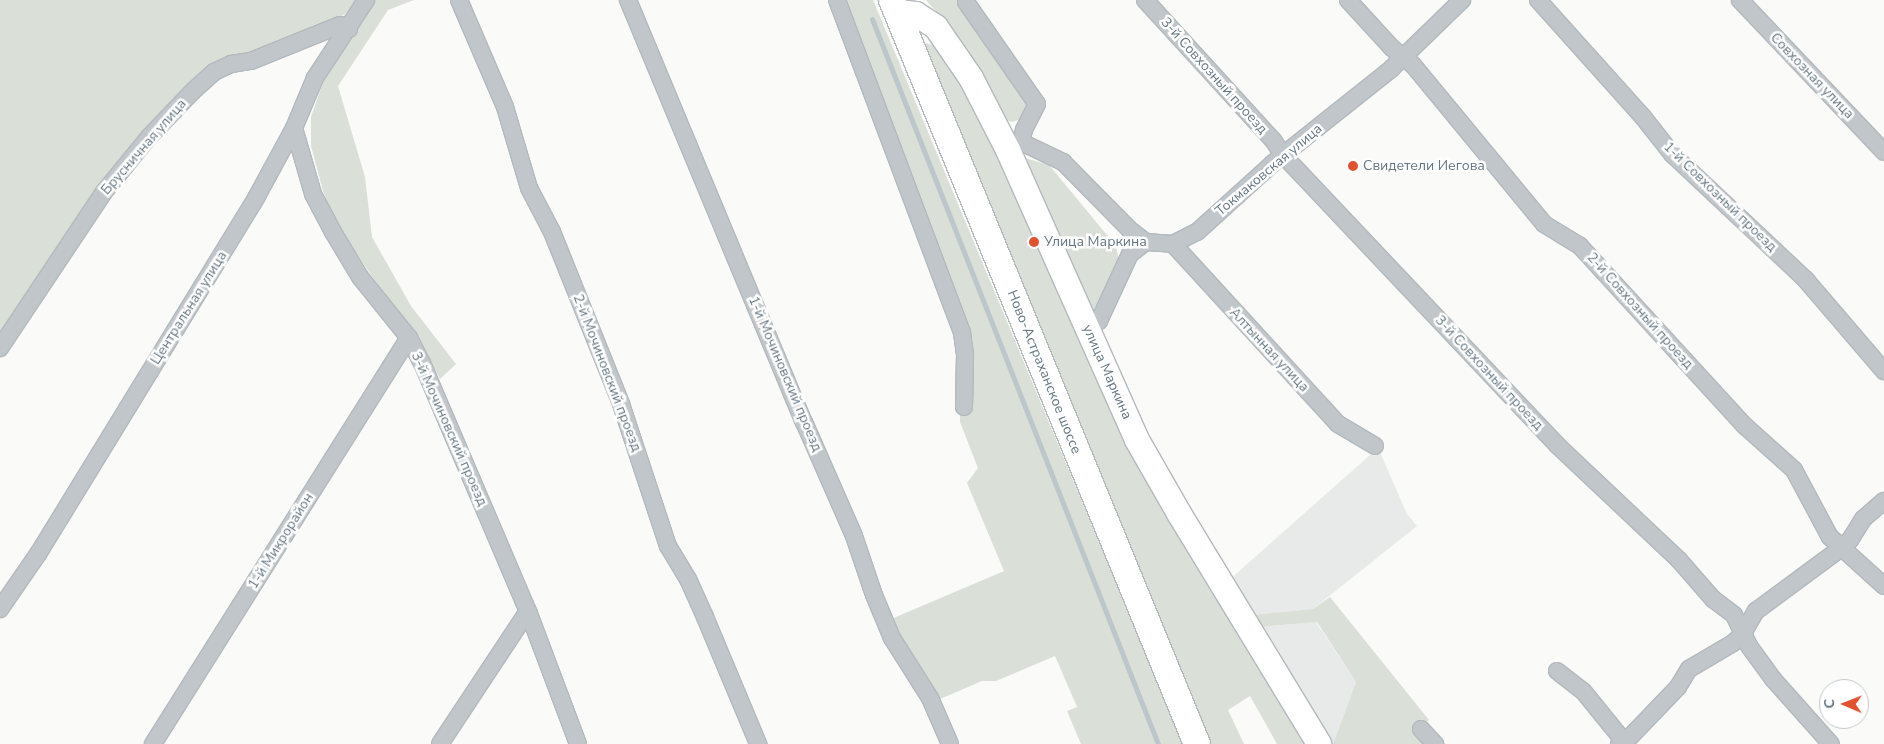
<!DOCTYPE html>
<html>
<head>
<meta charset="utf-8">
<style>
	body { margin:0 }
	#map { position:relative; width:1884px; height:744px; overflow:hidden; background:#fafaf8; font-family:"Nunito Sans",sans-serif }
	div>[style] { position:absolute }
	.built>* { inset:0; background:#e8e9e9 }
	.green>* { inset:0; background:#dadfd7 }
	.stream>* { height:5px; margin:-2.5px; padding:0 2.5px; transform-origin:2.5px; border-radius:2.5px; background:#bbc7cb }
	.roads { filter:drop-shadow(1px 0 #b3babe) drop-shadow(-1px 0 #b3babe) drop-shadow(0 1px #b3babe) drop-shadow(0 -1px #b3babe) }
	.street>* { height:16px; margin:-8px; padding:0 8px; transform-origin:8px; border-radius:8px; background:#c1c6ca }
	.secondary>* { height:24px; margin:-12px; padding:0 12px; transform-origin:12px; border-radius:12px; background:#fff }
	.primary>* { height:26px; margin:-13px; padding:0 13px; transform-origin:13px; border-radius:13px; background:#fff }
	.dots>* { width:14px; height:14px; translate:-50% -50%; box-sizing:border-box; border:2px solid #fff; border-radius:50% }
	span { translate:-50% -50%; white-space:nowrap; text-align:center; line-height:1.15; -webkit-text-stroke:5px #fff; paint-order:stroke }
	.street-label { font-size:14px; color:#657782 }
	.poi-label { font-size:14px; color:#657782 }
	.left { translate:0 -50%; text-align:left }
	.north { position:absolute; left:1819px; top:679px; width:50px; height:50px; box-sizing:border-box; background:#fff; border:1px solid #c1c9cd; border-radius:50%; rotate:271deg; font-size:14px; font-weight:700; line-height:20px; text-align:center; color:#657782 }
	.north::after { content:''; display:block; margin:auto; width:18px; height:22px; background:#e15230; clip-path:polygon(50% 0,100% 100%,50% 72%,0 100%) }
</style>
</head>
<body>
<div id="map">
	<div class="built">
		<i style="clip-path:polygon(1379px 450px,1407px 514px,1417px 526px,1313px 609px,1252px 615px,1229px 580px,1370px 455px)"></i>
		<i style="clip-path:polygon(1316px 622px,1356px 682px,1333px 744px,1329px 744px,1259px 627px)"></i>
	</div>
	<div class="green">
		<i style="clip-path:polygon(0 0,356px 0,345px 14px,324px 26px,213px 67px,0 337px)"></i>
		<i style="clip-path:polygon(374px 0,414px 0,388px 10px,338px 86px,365px 177px,372px 237px,411px 306px,456px 364px,440px 379px,416px 335px,373px 278px,337px 225px,323px 191px,311px 146px,311px 117px,322px 85px)"></i>
		<i style="clip-path:polygon(843px 0,873px 0,1183px 744px,1081px 744px,1067px 711px,1077px 707px,1055px 656px,996px 681px,982px 681px,940px 699px,923px 670px,895px 633px,889px 620px,1004px 571px,967px 483px,978px 468px,960px 422px,960px 407px,971px 374px)"></i>
		<i style="clip-path:polygon(926px 0,964px 0,1027px 103px,1021px 119px,1012px 122px,1001px 118px,958px 37px)"></i>
		<i style="clip-path:polygon(926px 43px,938px 47px,948px 57px,1310px 744px,1277px 744px,1250px 696px,1228px 710px,1244px 744px,1204px 744px,925px 54px)"></i>
		<i style="clip-path:polygon(1025px 158px,1049px 165px,1116px 246px,1120px 266px,1091px 314px,1025px 166px)"></i>
		<i style="clip-path:polygon(1330px 597px,1429px 720px,1416px 731px,1429px 744px,1333px 744px,1356px 682px,1317px 622px,1259px 627px,1252px 615px,1313px 609px)"></i>
	</div>
	<div class="stream">
		<i style="left:872px;top:19px;width:779px;rotate:68.47deg"></i>
	</div>
	<div class="roads">
		<div class="street">
			<i style="left:459px;top:0;width:116px;rotate:66.7deg"></i>
			<i style="left:505px;top:107px;width:84px;rotate:73.5deg"></i>
			<i style="left:529px;top:188px;width:50px;rotate:62.4deg"></i>
			<i style="left:552px;top:232px;width:185px;rotate:68.1deg"></i>
			<i style="left:621px;top:404px;width:150px;rotate:71.7deg"></i>
			<i style="left:668px;top:546px;width:39px;rotate:59deg"></i>
			<i style="left:688px;top:579px;width:42px;rotate:65.9deg"></i>
			<i style="left:705px;top:617px;width:138px;rotate:67.3deg"></i>
			<i style="left:628px;top:0;width:457px;rotate:67.4deg"></i>
			<i style="left:804px;top:422px;width:124px;rotate:66.3deg"></i>
			<i style="left:854px;top:536px;width:62px;rotate:71.3deg"></i>
			<i style="left:874px;top:595px;width:47px;rotate:67.3deg"></i>
			<i style="left:892px;top:638px;width:71px;rotate:57.7deg"></i>
			<i style="left:930px;top:698px;width:50px;rotate:66.5deg"></i>
			<i style="left:837px;top:0;width:356px;rotate:69.4deg"></i>
			<i style="left:962px;top:333px;width:22px;rotate:82deg"></i>
			<i style="left:965px;top:355px;width:52px;rotate:91.1deg"></i>
			<i style="left:1145px;top:0;width:190px;rotate:47.6deg"></i>
			<i style="left:1273px;top:140px;width:18px;rotate:56deg"></i>
			<i style="left:1283px;top:155px;width:399px;rotate:46.6deg"></i>
			<i style="left:1557px;top:445px;width:168px;rotate:43.3deg"></i>
			<i style="left:1679px;top:560px;width:52px;rotate:48.9deg"></i>
			<i style="left:1713px;top:599px;width:26px;rotate:37deg"></i>
			<i style="left:1734px;top:615px;width:34px;rotate:64deg"></i>
			<i style="left:1749px;top:646px;width:41px;rotate:54deg"></i>
			<i style="left:1773px;top:679px;width:87px;rotate:48.3deg"></i>
			<i style="left:1348px;top:0;width:65px;rotate:47.5deg"></i>
			<i style="left:1392px;top:48px;width:27px;rotate:39deg"></i>
			<i style="left:1413px;top:65px;width:206px;rotate:50.5deg"></i>
			<i style="left:1544px;top:224px;width:42px;rotate:31.4deg"></i>
			<i style="left:1580px;top:246px;width:244px;rotate:47.5deg"></i>
			<i style="left:1745px;top:426px;width:66px;rotate:41.9deg"></i>
			<i style="left:1794px;top:470px;width:76px;rotate:61.8deg"></i>
			<i style="left:1830px;top:537px;width:73px;rotate:42.2deg"></i>
			<i style="left:1538px;top:0;width:157px;rotate:48.1deg"></i>
			<i style="left:1643px;top:117px;width:48px;rotate:51.7deg"></i>
			<i style="left:1673px;top:155px;width:183px;rotate:43.2deg"></i>
			<i style="left:1806px;top:280px;width:120px;rotate:49.4deg"></i>
			<i style="left:1740px;top:0;width:209px;rotate:46.5deg"></i>
			<i style="left:966px;top:2px;width:124px;rotate:55.2deg"></i>
			<i style="left:1037px;top:104px;width:29px;rotate:117deg"></i>
			<i style="left:1024px;top:130px;width:12px;rotate:104deg"></i>
			<i style="left:294px;top:128px;width:69px;rotate:73.9deg"></i>
			<i style="left:313px;top:194px;width:43px;rotate:62.2deg"></i>
			<i style="left:333px;top:232px;width:52px;rotate:59deg"></i>
			<i style="left:360px;top:277px;width:78px;rotate:51.2deg"></i>
			<i style="left:409px;top:338px;width:28px;rotate:63deg"></i>
			<i style="left:422px;top:363px;width:270px;rotate:66.9deg"></i>
			<i style="left:528px;top:611px;width:142px;rotate:69.4deg"></i>
			<i style="left:1008px;top:150px;width:15px;rotate:-32deg"></i>
			<i style="left:1021px;top:142px;width:47px;rotate:25.5deg"></i>
			<i style="left:1063px;top:162px;width:95px;rotate:45.4deg"></i>
			<i style="left:1130px;top:230px;width:20px;rotate:37deg"></i>
			<i style="left:1173px;top:244px;width:244px;rotate:47.5deg"></i>
			<i style="left:1338px;top:424px;width:43px;rotate:30.7deg"></i>
			<i style="left:1088px;top:329px;width:14px;rotate:-36deg"></i>
			<i style="left:1099px;top:321px;width:74px;rotate:-65.2deg"></i>
			<i style="left:1130px;top:254px;width:20px;rotate:-37deg"></i>
			<i style="left:1146px;top:242px;width:27px;rotate:4deg"></i>
			<i style="left:1173px;top:244px;width:27px;rotate:-27deg"></i>
			<i style="left:1197px;top:232px;width:103px;rotate:-42.2deg"></i>
			<i style="left:1273px;top:163px;width:151px;rotate:-38.5deg"></i>
			<i style="left:1391px;top:69px;width:99px;rotate:-44.2deg"></i>
			<i style="left:0;top:348px;width:187px;rotate:-56.3deg"></i>
			<i style="left:104px;top:192px;width:71px;rotate:-50.7deg"></i>
			<i style="left:149px;top:137px;width:64px;rotate:-46.3deg"></i>
			<i style="left:193px;top:91px;width:28px;rotate:-42deg"></i>
			<i style="left:214px;top:72px;width:19px;rotate:-25deg"></i>
			<i style="left:231px;top:64px;width:20px;rotate:-9deg"></i>
			<i style="left:251px;top:61px;width:96px;rotate:-22deg"></i>
			<i style="left:340px;top:25px;width:10px;rotate:24deg"></i>
			<i style="left:0;top:609px;width:67px;rotate:-55.4deg"></i>
			<i style="left:38px;top:554px;width:417px;rotate:-58.5deg"></i>
			<i style="left:256px;top:198px;width:80px;rotate:-61.5deg"></i>
			<i style="left:294px;top:128px;width:54px;rotate:-67.2deg"></i>
			<i style="left:315px;top:78px;width:93px;rotate:-56.8deg"></i>
			<i style="left:1557px;top:671px;width:33px;rotate:38deg"></i>
			<i style="left:1583px;top:691px;width:68px;rotate:50.9deg"></i>
			<i style="left:1421px;top:729px;width:21px;rotate:47deg"></i>
			<i style="left:153px;top:744px;width:480px;rotate:-57.8deg"></i>
			<i style="left:440px;top:744px;width:159px;rotate:-56.5deg"></i>
			<i style="left:1619px;top:744px;width:14px;rotate:-34deg"></i>
			<i style="left:1631px;top:736px;width:68px;rotate:-46.2deg"></i>
			<i style="left:1678px;top:687px;width:21px;rotate:-59deg"></i>
			<i style="left:1689px;top:669px;width:51px;rotate:-30.6deg"></i>
			<i style="left:1733px;top:643px;width:12px;rotate:-42deg"></i>
			<i style="left:1742px;top:635px;width:28px;rotate:-60deg"></i>
			<i style="left:1756px;top:611px;width:106px;rotate:-36.5deg"></i>
			<i style="left:1841px;top:548px;width:12px;rotate:-42deg"></i>
			<i style="left:1850px;top:540px;width:25px;rotate:-58deg"></i>
			<i style="left:1863px;top:519px;width:28px;rotate:-41deg"></i>
		</div>
		<div class="secondary">
			<i style="left:899px;top:18px;width:9px;rotate:-32deg"></i>
			<i style="left:907px;top:13px;width:9px;rotate:6deg"></i>
			<i style="left:916px;top:14px;width:24px;rotate:33deg"></i>
			<i style="left:936px;top:27px;width:62px;rotate:55.5deg"></i>
			<i style="left:971px;top:78px;width:81px;rotate:62.8deg"></i>
			<i style="left:1008px;top:150px;width:317px;rotate:66deg"></i>
			<i style="left:1137px;top:440px;width:86px;rotate:60.2deg"></i>
			<i style="left:1180px;top:515px;width:268px;rotate:58.7deg"></i>
		</div>
		<div class="primary">
			<i style="left:892px;top:0;width:804px;rotate:67.71deg"></i>
		</div>
	</div>
	<div class="dots">
		<i style="left:1353px;top:166px;background:#e15230"></i>
		<i style="left:1034px;top:242px;background:#e15230"></i>
	</div>
	<div class="street-label">
		<span style="left:1214px;top:76px;rotate:48deg">3-й Совхозный проезд</span>
		<span style="left:1812px;top:76px;rotate:46deg">Совхозная улица</span>
		<span style="left:144px;top:147px;rotate:-49deg">Брусничная улица</span>
		<span style="left:1269px;top:170px;rotate:-40deg">Токмаковская улица</span>
		<span style="left:1720px;top:197px;rotate:44deg">1-й Совхозный проезд</span>
		<span style="left:189px;top:308px;rotate:-58deg">Центральная улица</span>
		<span style="left:1640px;top:311px;rotate:48deg">2-й Совхозный проезд</span>
		<span style="left:1269px;top:350px;rotate:47deg">Алтынная улица</span>
		<span style="left:1044px;top:372px;rotate:68deg">Ново-Астраханское шоссе</span>
		<span style="left:1107px;top:372px;rotate:66deg">улица Маркина</span>
		<span style="left:607px;top:373px;rotate:69deg">2-й Мочиновский проезд</span>
		<span style="left:1489px;top:373px;rotate:47deg">3-й Совхозный проезд</span>
		<span style="left:785px;top:374px;rotate:67deg">1-й Мочиновский проезд</span>
		<span style="left:449px;top:429px;rotate:66deg">3-й Мочиновский проезд</span>
		<span style="left:281px;top:541px;rotate:-58deg">1-й Микрорайон</span>
	</div>
	<div class="poi-label">
		<span class="left" style="left:1363px;top:166px">Свидетели Иегова</span>
		<span class="left" style="left:1044px;top:242px">Улица Маркина</span>
	</div>
	<div class="north">С</div>
</div>
</body>
</html>
